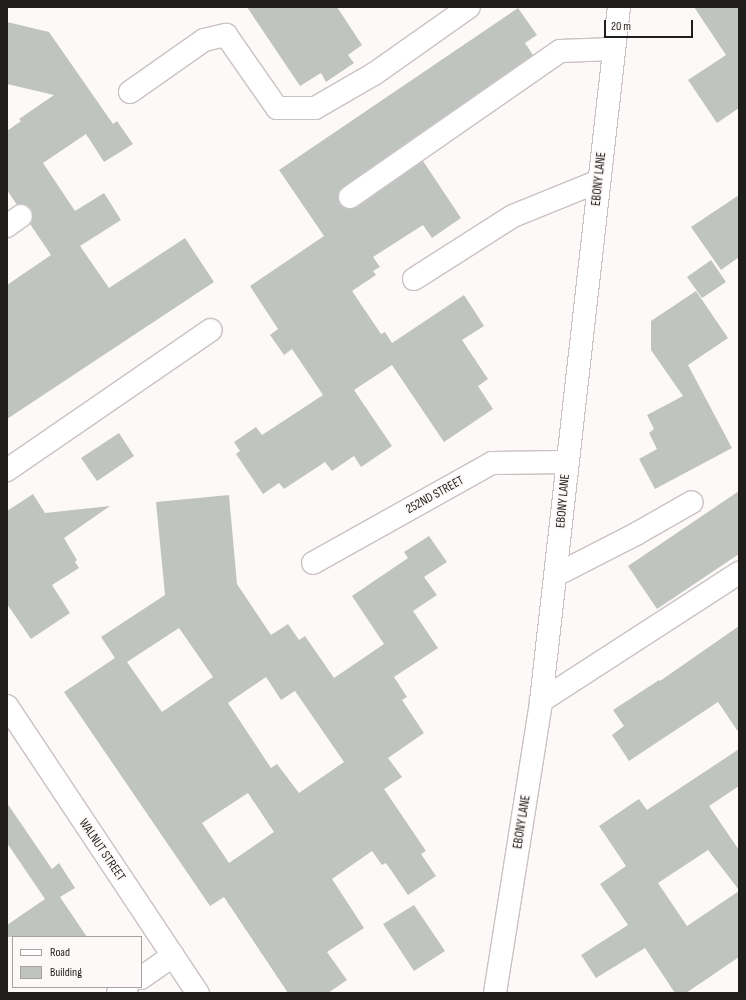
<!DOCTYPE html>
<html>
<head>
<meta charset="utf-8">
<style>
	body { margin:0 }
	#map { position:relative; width:746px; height:1000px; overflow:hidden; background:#fef9f9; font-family:"Sofia Sans Condensed",sans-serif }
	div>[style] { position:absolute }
	.building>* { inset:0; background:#bfc4c1 }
	.roads { filter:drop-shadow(1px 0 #cac2c2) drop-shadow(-1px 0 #cac2c2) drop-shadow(0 1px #cac2c2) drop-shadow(0 -1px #cac2c2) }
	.minor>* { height:22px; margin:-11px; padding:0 11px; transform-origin:11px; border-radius:11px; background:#fff }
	span { translate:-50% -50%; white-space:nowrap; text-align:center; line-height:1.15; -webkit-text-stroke:4px #fef9f9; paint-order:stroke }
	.street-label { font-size:13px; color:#201d1d }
	.frame { position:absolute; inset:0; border:8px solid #201d1d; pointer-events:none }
	.legend { position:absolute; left:12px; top:936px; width:130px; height:52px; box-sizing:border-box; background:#fef9f9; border:1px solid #a5a1a1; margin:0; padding:5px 7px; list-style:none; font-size:12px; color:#201d1d }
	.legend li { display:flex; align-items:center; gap:8px; height:20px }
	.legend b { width:20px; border:1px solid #a5a1a1 }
	.scale { position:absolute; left:604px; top:20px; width:89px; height:18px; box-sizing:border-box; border:2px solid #201d1d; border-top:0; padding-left:5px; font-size:12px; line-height:14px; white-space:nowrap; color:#201d1d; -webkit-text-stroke:3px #fef9f9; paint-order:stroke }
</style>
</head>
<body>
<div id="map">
	<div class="building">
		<i style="clip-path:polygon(247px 7px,337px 7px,362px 45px,348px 55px,354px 63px,326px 82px,321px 73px,300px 86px)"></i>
		<i style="clip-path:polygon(694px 7px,739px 7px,739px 108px,717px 123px,688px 80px,726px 55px)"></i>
		<i style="clip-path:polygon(518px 8px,537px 35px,525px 43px,533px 55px,343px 187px,339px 191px,338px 198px,340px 204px,344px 208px,351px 209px,357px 207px,423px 161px,461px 218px,432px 238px,423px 225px,373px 257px,380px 267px,373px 271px,376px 275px,352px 291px,381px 334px,385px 332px,392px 343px,464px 295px,484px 326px,462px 340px,488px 379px,478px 386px,493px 409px,444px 442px,392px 365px,354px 390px,392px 446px,361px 467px,354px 456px,332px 471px,325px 462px,284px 489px,279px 483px,263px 494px,236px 454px,240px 451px,234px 442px,256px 427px,262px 435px,323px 395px,292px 349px,284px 355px,270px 335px,278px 329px,250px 286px,324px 236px,279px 170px)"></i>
		<i style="clip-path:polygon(7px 22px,49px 32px,113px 124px,117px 121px,133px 144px,104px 162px,86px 134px,43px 163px,75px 211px,104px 193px,121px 220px,80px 246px,109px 288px,185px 238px,214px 282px,7px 419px,7px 285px,51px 255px,30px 224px,33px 215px,31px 209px,26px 205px,17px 205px,7px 190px,7px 131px,21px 121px,19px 119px,54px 95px,7px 84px)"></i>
		<i style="clip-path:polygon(739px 195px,739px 257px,721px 270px,691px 227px)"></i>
		<i style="clip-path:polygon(711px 260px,726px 282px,702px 298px,687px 277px)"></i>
		<i style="clip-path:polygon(696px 291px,728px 338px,688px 365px,732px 448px,655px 489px,639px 459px,657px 449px,649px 433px,654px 429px,647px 415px,683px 396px,651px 350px,651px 321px)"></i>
		<i style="clip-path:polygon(119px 433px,134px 456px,97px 481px,81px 458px)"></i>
		<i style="clip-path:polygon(739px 491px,739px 554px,657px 609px,628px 566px)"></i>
		<i style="clip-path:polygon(33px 494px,45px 513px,110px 506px,64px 538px,77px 560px,75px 562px,79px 568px,52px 585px,70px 613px,31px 639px,7px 604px,7px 511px)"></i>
		<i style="clip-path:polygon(evenodd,229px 495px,237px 584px,271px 635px,288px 624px,299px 640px,305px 636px,334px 678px,384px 644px,352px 596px,408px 558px,404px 552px,429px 536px,447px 562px,424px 577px,437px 595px,413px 611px,438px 648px,394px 677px,407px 697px,402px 700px,424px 733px,388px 758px,402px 777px,384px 789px,426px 851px,421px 854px,436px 876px,408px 895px,386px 863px,382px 865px,372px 851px,332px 879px,364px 928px,327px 952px,347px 980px,328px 993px,288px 993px,224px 897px,210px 906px,64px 692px,115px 658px,101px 637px,165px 595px,156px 502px,229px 495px,179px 628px,213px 677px,162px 712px,127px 662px,179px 628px,229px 495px,266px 677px,281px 700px,295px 691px,344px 762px,299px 793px,277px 764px,271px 768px,228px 703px,266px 677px,229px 495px,248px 793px,274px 832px,229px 863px,202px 823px,248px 793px)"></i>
		<i style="clip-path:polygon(739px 626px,739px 733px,718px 702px,629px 761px,612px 735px,624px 726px,613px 710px,659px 680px,660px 681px)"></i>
		<i style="clip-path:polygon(739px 749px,739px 786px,709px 806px,739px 850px,739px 890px,708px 850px,658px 883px,687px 926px,739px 891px,739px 957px,686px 993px,675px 993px,645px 948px,596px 978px,581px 955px,628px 925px,600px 884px,626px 866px,599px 826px,639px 799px,647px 810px)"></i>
		<i style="clip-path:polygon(7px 803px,52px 869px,59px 863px,75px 888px,60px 897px,87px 937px,7px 937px,7px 925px,45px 899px,7px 843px)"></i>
		<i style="clip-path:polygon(414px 905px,445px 951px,414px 971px,383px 924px)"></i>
	</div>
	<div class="roads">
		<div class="minor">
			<i style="left:130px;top:92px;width:90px;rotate:-35.1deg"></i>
			<i style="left:204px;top:40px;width:23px;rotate:-13deg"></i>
			<i style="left:226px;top:35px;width:89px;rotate:55.1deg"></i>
			<i style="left:277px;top:108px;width:38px"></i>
			<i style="left:315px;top:108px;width:68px;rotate:-30deg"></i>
			<i style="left:374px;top:74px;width:116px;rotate:-35.2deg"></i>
			<i style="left:350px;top:197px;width:256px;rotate:-34.8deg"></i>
			<i style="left:560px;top:51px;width:54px;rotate:-2.1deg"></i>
			<i style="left:7px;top:226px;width:17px;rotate:-36deg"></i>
			<i style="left:414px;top:279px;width:117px;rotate:-32.5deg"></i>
			<i style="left:513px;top:216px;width:93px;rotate:-22.1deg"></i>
			<i style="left:7px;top:470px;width:247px;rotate:-34.5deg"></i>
			<i style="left:313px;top:563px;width:205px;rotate:-29.2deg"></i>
			<i style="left:492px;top:463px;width:75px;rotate:-0.8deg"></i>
			<i style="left:556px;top:575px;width:90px;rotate:-27.1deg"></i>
			<i style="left:636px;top:534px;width:64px;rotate:-29.7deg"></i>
			<i style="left:541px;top:701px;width:236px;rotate:-32.9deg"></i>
			<i style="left:7px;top:706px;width:345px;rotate:56.4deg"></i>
			<i style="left:141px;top:978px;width:39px;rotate:-35deg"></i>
			<i style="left:118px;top:993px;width:11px;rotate:-34deg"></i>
			<i style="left:495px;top:993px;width:296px;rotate:-81deg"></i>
			<i style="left:541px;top:701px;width:698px;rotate:-83.59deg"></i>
		</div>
	</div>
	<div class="street-label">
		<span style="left:599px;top:179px;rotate:-84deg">EBONY LANE</span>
		<span style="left:435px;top:495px;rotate:-29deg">252ND STREET</span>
		<span style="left:563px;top:501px;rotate:-85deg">EBONY LANE</span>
		<span style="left:522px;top:822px;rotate:-81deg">EBONY LANE</span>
		<span style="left:102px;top:850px;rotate:56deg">WALNUT STREET</span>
	</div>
	<div class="frame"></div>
	<ul class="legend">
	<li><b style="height:5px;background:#fff"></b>Road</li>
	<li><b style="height:11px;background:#bfc4c1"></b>Building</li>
	</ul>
	<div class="scale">20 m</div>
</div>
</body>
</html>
